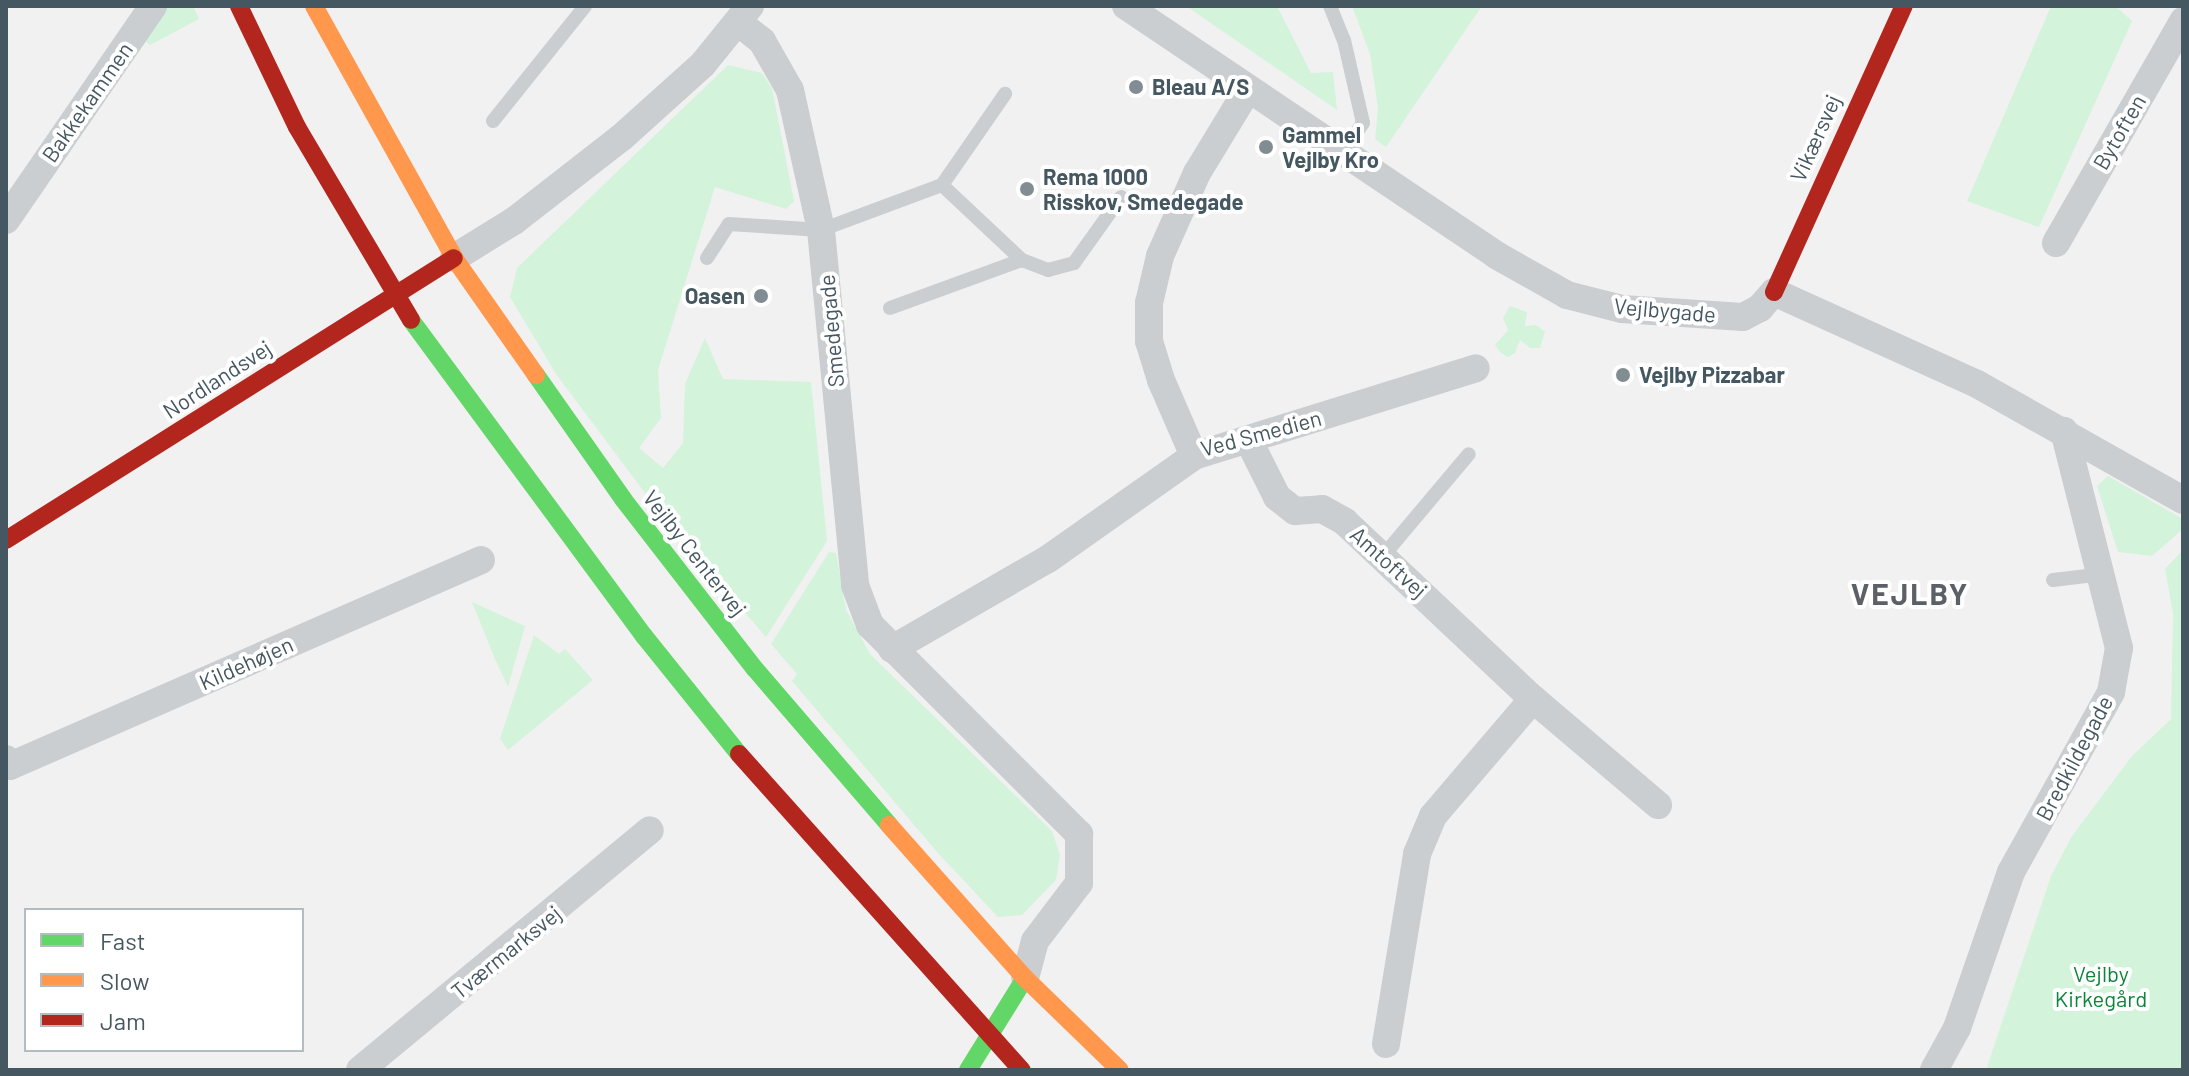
<!DOCTYPE html>
<html>
<head>
<meta charset="utf-8">
<style>
	body { margin:0 }
	#map { position:relative; width:2189px; height:1076px; overflow:hidden; background:#f2f1f1; font-family:Barlow,sans-serif }
	div>[style] { position:absolute }
	.green>* { inset:0; background:#d3f3db }
	.lane>* { height:14px; margin:-7px; padding:0 7px; transform-origin:7px; border-radius:7px; background:#caced0 }
	.street>* { height:28px; margin:-14px; padding:0 14px; transform-origin:14px; border-radius:14px; background:#caced0 }
	.fast>* { height:18px; margin:-9px; padding:0 9px; transform-origin:9px; border-radius:9px; background:#63d668 }
	.slow>* { height:18px; margin:-9px; padding:0 9px; transform-origin:9px; border-radius:9px; background:#ff974d }
	.jam>* { height:18px; margin:-9px; padding:0 9px; transform-origin:9px; border-radius:9px; background:#b3261e }
	.dots>* { width:22px; height:22px; translate:-50% -50%; box-sizing:border-box; border:4px solid #fff; border-radius:50% }
	span { translate:-50% -50%; white-space:nowrap; text-align:center; line-height:1.15; -webkit-text-stroke:8px #fff; paint-order:stroke }
	.poi-label { font-size:22px; color:#455760; font-weight:700 }
	.left { translate:0 -50%; text-align:left }
	.right { translate:-100% -50%; text-align:right }
	.street-label { font-size:22px; color:#455760 }
	.park-label { font-size:22px; color:#0c853a }
	.district-label { font-size:30px; color:#5b6166; font-weight:700; letter-spacing:2px }
	.frame { position:absolute; inset:0; border:8px solid #455760; pointer-events:none }
	.legend { position:absolute; left:24px; top:908px; width:280px; height:144px; box-sizing:border-box; background:#fff; border:2px solid #b5bcbf; margin:0; padding:10px 14px; list-style:none; font-size:24px; color:#455760 }
	.legend li { display:flex; align-items:center; gap:16px; height:40px }
	.legend b { width:40px; border:2px solid #b5bcbf }
</style>
</head>
<body>
<div id="map">
	<div class="green">
		<i style="clip-path:polygon(168px 6px,193px 6px,199px 19px,150px 45px,143px 39px)"></i>
		<i style="clip-path:polygon(1186px 6px,1277px 6px,1311px 73px,1333px 72px,1337px 110px)"></i>
		<i style="clip-path:polygon(1352px 6px,1482px 6px,1386px 147px,1375px 139px,1378px 108px,1370px 54px)"></i>
		<i style="clip-path:polygon(2051px 6px,2115px 6px,2132px 21px,2039px 227px,1967px 201px)"></i>
		<i style="clip-path:polygon(728px 65px,762px 73px,772px 88px,794px 201px,786px 209px,715px 187px,658px 370px,661px 418px,639px 448px,663px 468px,683px 443px,685px 384px,705px 338px,723px 379px,811px 382px,827px 541px,766px 637px,740px 607px,734px 612px,556px 374px,510px 297px,517px 268px)"></i>
		<i style="clip-path:polygon(1510px 306px,1527px 312px,1525px 326px,1536px 325px,1545px 332px,1540px 348px,1530px 348px,1520px 340px,1515px 353px,1508px 357px,1500px 352px,1495px 345px,1508px 330px,1503px 318px)"></i>
		<i style="clip-path:polygon(2108px 476px,2183px 519px,2183px 529px,2152px 556px,2118px 552px,2097px 486px)"></i>
		<i style="clip-path:polygon(2183px 550px,2183px 1070px,1986px 1070px,2051px 876px,2072px 836px,2132px 756px,2171px 719px,2173px 613px,2165px 569px)"></i>
		<i style="clip-path:polygon(829px 552px,836px 553px,846px 610px,870px 654px,1052px 831px,1060px 855px,1056px 880px,1022px 915px,998px 917px,937px 852px,792px 681px,797px 674px,771px 644px)"></i>
		<i style="clip-path:polygon(472px 602px,525px 626px,508px 687px,495px 659px)"></i>
		<i style="clip-path:polygon(534px 635px,559px 654px,565px 649px,593px 680px,508px 750px,500px 739px)"></i>
	</div>
	<div class="lane">
		<i style="left:1330px;top:6px;width:37px;rotate:68deg"></i>
		<i style="left:1344px;top:40px;width:85px;rotate:77.1deg"></i>
		<i style="left:1363px;top:123px;width:35px;rotate:125deg"></i>
		<i style="left:493px;top:121px;width:147px;rotate:-51.3deg"></i>
		<i style="left:942px;top:185px;width:110px;rotate:43.2deg"></i>
		<i style="left:1022px;top:260px;width:28px;rotate:21deg"></i>
		<i style="left:1048px;top:270px;width:27px;rotate:-15deg"></i>
		<i style="left:1074px;top:263px;width:81px;rotate:-54.5deg"></i>
		<i style="left:707px;top:258px;width:40px;rotate:-57.1deg"></i>
		<i style="left:729px;top:224px;width:92px;rotate:3.7deg"></i>
		<i style="left:821px;top:230px;width:129px;rotate:-20.4deg"></i>
		<i style="left:942px;top:185px;width:111px;rotate:-55.3deg"></i>
		<i style="left:890px;top:308px;width:140px;rotate:-20deg"></i>
		<i style="left:1383px;top:556px;width:133px;rotate:-49.9deg"></i>
		<i style="left:2053px;top:580px;width:50px;rotate:-6.8deg"></i>
	</div>
	<div class="street">
		<i style="left:1126px;top:6px;width:446px;rotate:33.9deg"></i>
		<i style="left:1496px;top:255px;width:81px;rotate:29.4deg"></i>
		<i style="left:1567px;top:295px;width:57px;rotate:14.3deg"></i>
		<i style="left:1622px;top:309px;width:121px;rotate:3.8deg"></i>
		<i style="left:1743px;top:317px;width:19px;rotate:-28deg"></i>
		<i style="left:1760px;top:308px;width:21px;rotate:-49deg"></i>
		<i style="left:1774px;top:292px;width:223px;rotate:24.4deg"></i>
		<i style="left:1977px;top:384px;width:236px;rotate:29.4deg"></i>
		<i style="left:739px;top:23px;width:29px;rotate:38deg"></i>
		<i style="left:762px;top:41px;width:56px;rotate:60.3deg"></i>
		<i style="left:790px;top:90px;width:143px;rotate:77.5deg"></i>
		<i style="left:821px;top:230px;width:357px;rotate:84.5deg"></i>
		<i style="left:855px;top:585px;width:43px;rotate:69.4deg"></i>
		<i style="left:870px;top:625px;width:296px;rotate:45deg"></i>
		<i style="left:1079px;top:834px;width:49px;rotate:90deg"></i>
		<i style="left:1079px;top:883px;width:73px;rotate:127.2deg"></i>
		<i style="left:1035px;top:941px;width:38px;rotate:105deg"></i>
		<i style="left:6px;top:220px;width:260px;rotate:-55.5deg"></i>
		<i style="left:2056px;top:243px;width:256px;rotate:-60.2deg"></i>
		<i style="left:454px;top:258px;width:70px;rotate:-31.7deg"></i>
		<i style="left:514px;top:221px;width:137px;rotate:-37.9deg"></i>
		<i style="left:622px;top:137px;width:109px;rotate:-42deg"></i>
		<i style="left:703px;top:64px;width:75px;rotate:-51deg"></i>
		<i style="left:1249px;top:441px;width:63px;rotate:63.4deg"></i>
		<i style="left:1277px;top:497px;width:23px;rotate:38deg"></i>
		<i style="left:1295px;top:511px;width:27px;rotate:-4deg"></i>
		<i style="left:1322px;top:509px;width:26px;rotate:29deg"></i>
		<i style="left:1345px;top:522px;width:258px;rotate:43.3deg"></i>
		<i style="left:1533px;top:699px;width:164px;rotate:40.3deg"></i>
		<i style="left:1194px;top:456px;width:83px;rotate:-113.5deg"></i>
		<i style="left:1161px;top:380px;width:41px;rotate:-107.1deg"></i>
		<i style="left:1149px;top:341px;width:38px;rotate:-90deg"></i>
		<i style="left:1149px;top:303px;width:48px;rotate:-76.8deg"></i>
		<i style="left:1160px;top:256px;width:91px;rotate:-66deg"></i>
		<i style="left:1197px;top:173px;width:98px;rotate:-58.7deg"></i>
		<i style="left:892px;top:649px;width:180px;rotate:-30deg"></i>
		<i style="left:1048px;top:559px;width:179px;rotate:-35.2deg"></i>
		<i style="left:1194px;top:456px;width:295px;rotate:-17.3deg"></i>
		<i style="left:6px;top:759px;width:8px;rotate:60deg"></i>
		<i style="left:10px;top:766px;width:514px;rotate:-23.62deg"></i>
		<i style="left:1386px;top:1044px;width:193px;rotate:-80.7deg"></i>
		<i style="left:1417px;top:854px;width:41px;rotate:-67.2deg"></i>
		<i style="left:1433px;top:816px;width:154px;rotate:-49.5deg"></i>
		<i style="left:360px;top:1070px;width:376px;rotate:-39.6deg"></i>
		<i style="left:1934px;top:1070px;width:48px;rotate:-61.3deg"></i>
		<i style="left:1957px;top:1028px;width:165px;rotate:-70.9deg"></i>
		<i style="left:2011px;top:872px;width:206px;rotate:-60.9deg"></i>
		<i style="left:2111px;top:692px;width:45px;rotate:-79.7deg"></i>
		<i style="left:2119px;top:648px;width:224px;rotate:-104.2deg"></i>
	</div>
	<div class="fast">
		<i style="left:411px;top:320px;width:393px;rotate:53.6deg"></i>
		<i style="left:644px;top:636px;width:151px;rotate:51.2deg"></i>
		<i style="left:536px;top:375px;width:151px;rotate:54.9deg"></i>
		<i style="left:623px;top:499px;width:215px;rotate:52.2deg"></i>
		<i style="left:755px;top:669px;width:206px;rotate:49.3deg"></i>
		<i style="left:968px;top:1070px;width:108px;rotate:-58.2deg"></i>
	</div>
	<div class="slow">
		<i style="left:314px;top:6px;width:288px;rotate:60.9deg"></i>
		<i style="left:454px;top:258px;width:143px;rotate:55deg"></i>
		<i style="left:889px;top:825px;width:205px;rotate:48.4deg"></i>
		<i style="left:1025px;top:978px;width:132px;rotate:44.1deg"></i>
	</div>
	<div class="jam">
		<i style="left:239px;top:6px;width:134px;rotate:64.4deg"></i>
		<i style="left:297px;top:127px;width:224px;rotate:59.4deg"></i>
		<i style="left:1774px;top:292px;width:314px;rotate:-65.6deg"></i>
		<i style="left:6px;top:540px;width:529px;rotate:-32.19deg"></i>
		<i style="left:739px;top:754px;width:424px;rotate:48.2deg"></i>
	</div>
	<div class="dots">
		<i style="left:1136px;top:87px;background:#828d93"></i>
		<i style="left:1266px;top:147px;background:#828d93"></i>
		<i style="left:1027px;top:189px;background:#828d93"></i>
		<i style="left:761px;top:296px;background:#828d93"></i>
		<i style="left:1623px;top:375px;background:#828d93"></i>
	</div>
	<div class="poi-label">
		<span class="left" style="left:1152px;top:87px">Bleau A/S</span>
		<span class="left" style="left:1282px;top:147px">Gammel<br>Vejlby Kro</span>
		<span class="left" style="left:1043px;top:189px">Rema 1000<br>Risskov, Smedegade</span>
		<span class="right" style="left:745px;top:296px">Oasen</span>
		<span class="left" style="left:1639px;top:375px">Vejlby Pizzabar</span>
	</div>
	<div class="street-label">
		<span style="left:87px;top:102px;rotate:-55deg">Bakkekammen</span>
		<span style="left:2119px;top:132px;rotate:-60deg">Bytoften</span>
		<span style="left:1815px;top:138px;rotate:-66deg">Vikærsvej</span>
		<span style="left:1665px;top:310px;rotate:5deg">Vejlbygade</span>
		<span style="left:831px;top:331px;rotate:-95deg">Smedegade</span>
		<span style="left:217px;top:379px;rotate:-33deg">Nordlandsvej</span>
		<span style="left:1261px;top:433px;rotate:-15deg">Ved Smedien</span>
		<span style="left:695px;top:553px;rotate:52deg">Vejlby Centervej</span>
		<span style="left:1389px;top:562px;rotate:42deg">Amtoftvej</span>
		<span style="left:246px;top:663px;rotate:-24deg">Kildehøjen</span>
		<span style="left:2074px;top:758px;rotate:-62deg">Bredkildegade</span>
		<span style="left:506px;top:952px;rotate:-39deg">Tværmarksvej</span>
	</div>
	<div class="park-label">
		<span style="left:2101px;top:986px">Vejlby<br>Kirkegård</span>
	</div>
	<div class="district-label">
		<span style="left:1910px;top:593px">VEJLBY</span>
	</div>
	<div class="frame"></div>
	<ul class="legend">
	<li><b style="height:10px;background:#63d668"></b>Fast</li>
	<li><b style="height:10px;background:#ff974d"></b>Slow</li>
	<li><b style="height:10px;background:#b3261e"></b>Jam</li>
	</ul>
</div>
</body>
</html>
